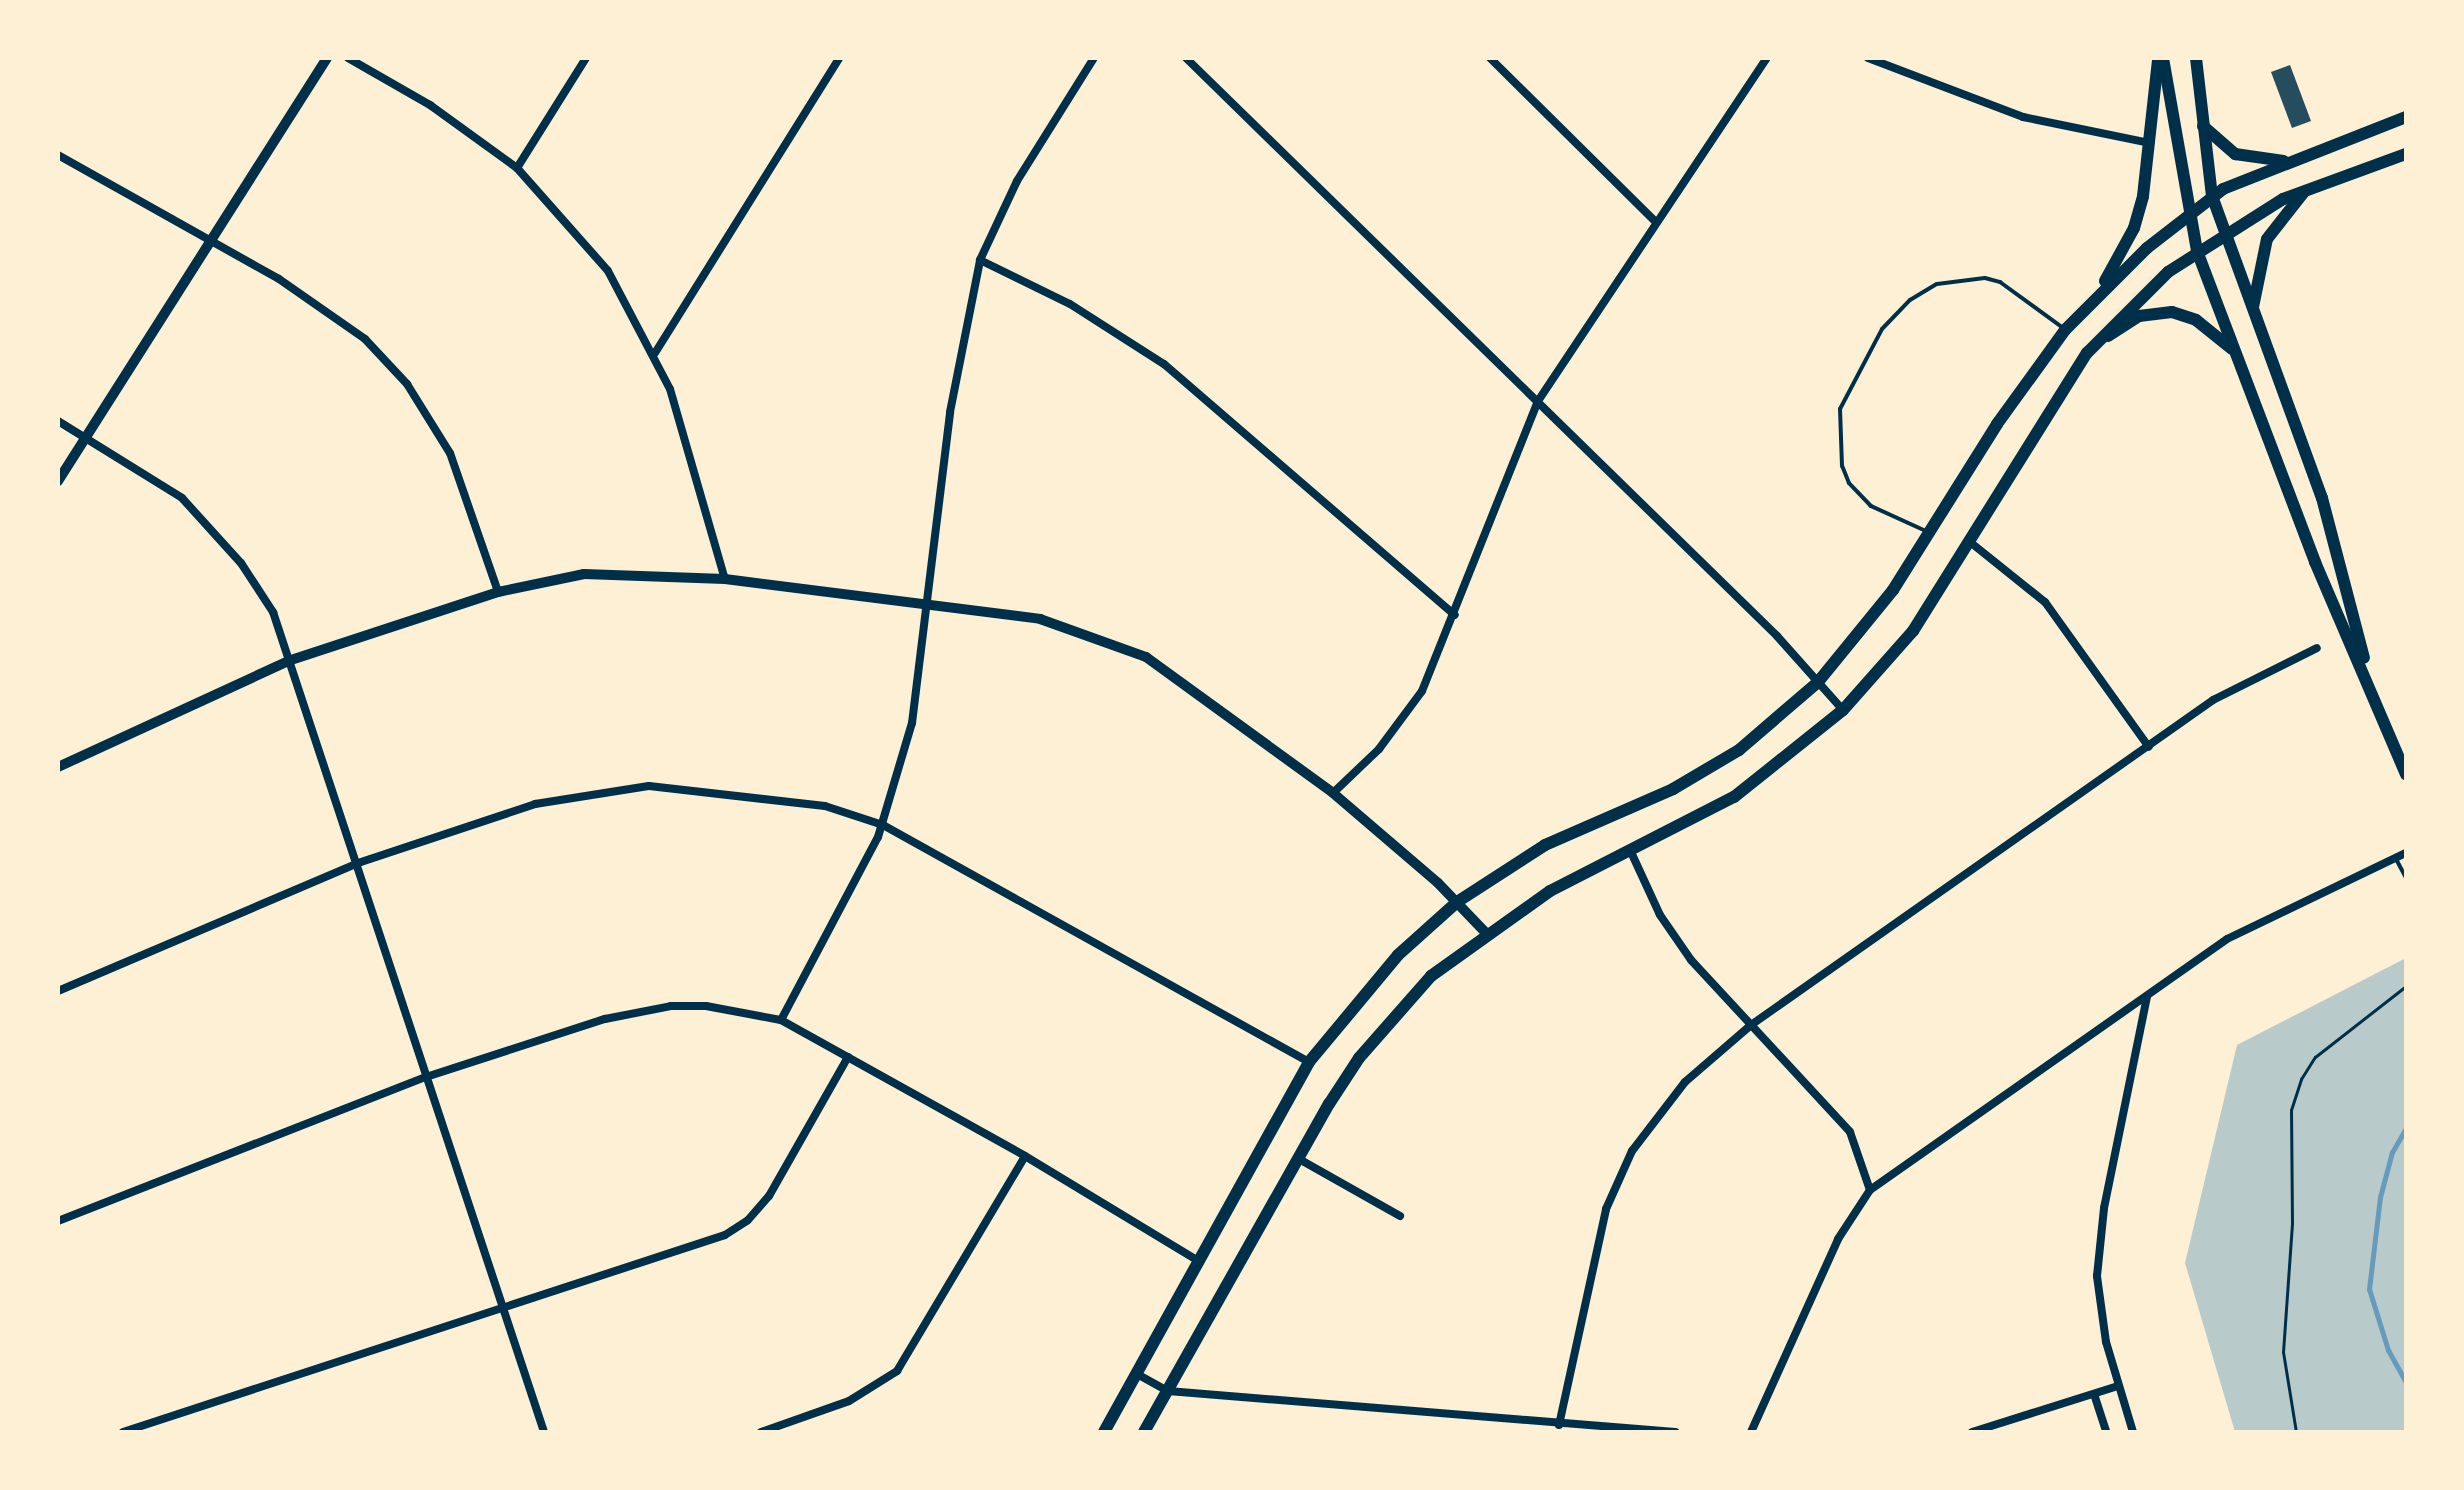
<!DOCTYPE html>
<html>
<head>
<meta charset="utf-8">
<style>
	body { margin:0 }
	#map { position:relative; width:2464px; height:1490px; overflow:hidden; background:#fdf0d5; font-family:Overpass,sans-serif }
	div>[style] { position:absolute }
	.green>* { inset:0; background:#b9caca }
	.stream>* { height:5px; margin:-2.5px; padding:0 2.5px; transform-origin:2.5px; border-radius:2.5px; background:#669bbc }
	.building>* { inset:0; background:#264d5e }
	.path>* { height:3px; margin:-1.5px; padding:0 1.5px; transform-origin:1.5px; border-radius:1.5px; background:#003049 }
	.service>* { height:4px; margin:-2px; padding:0 2px; transform-origin:2px; border-radius:2px; background:#003049 }
	.minor>* { height:8px; margin:-4px; padding:0 4px; transform-origin:4px; border-radius:4px; background:#003049 }
	.tertiary>* { height:10px; margin:-5px; padding:0 5px; transform-origin:5px; border-radius:5px; background:#003049 }
	.primary>* { height:12px; margin:-6px; padding:0 6px; transform-origin:6px; border-radius:6px; background:#003049 }
	span { translate:-50% -50%; white-space:nowrap; text-align:center; line-height:1.15; -webkit-text-stroke:7px #fdf0d5; paint-order:stroke }
	.frame { position:absolute; inset:0; border:60px solid #fdf0d5; pointer-events:none }
</style>
</head>
<body>
<div id="map">
	<div class="green">
		<i style="clip-path:polygon(2406px 958px,2406px 1432px,2235px 1432px,2185px 1263px,2237px 1045px)"></i>
	</div>
	<div class="stream">
		<i style="left:2406px;top:1128px;width:28px;rotate:120deg"></i>
		<i style="left:2392px;top:1152px;width:47px;rotate:104.9deg"></i>
		<i style="left:2380px;top:1197px;width:93px;rotate:96.8deg"></i>
		<i style="left:2369px;top:1289px;width:64px;rotate:72.7deg"></i>
		<i style="left:2388px;top:1350px;width:38px;rotate:61deg"></i>
	</div>
	<div class="building">
		<i style="clip-path:polygon(2290px 65px,2311px 121px,2292px 128px,2271px 72px)"></i>
	</div>
	<div class="path">
		<i style="left:2296px;top:1432px;width:81px;rotate:-99.2deg"></i>
		<i style="left:2283px;top:1352px;width:129px;rotate:-86deg"></i>
		<i style="left:2292px;top:1223px;width:113px;rotate:-90.5deg"></i>
		<i style="left:2291px;top:1110px;width:33px;rotate:-72deg"></i>
		<i style="left:2301px;top:1079px;width:26px;rotate:-58deg"></i>
		<i style="left:2315px;top:1057px;width:115px;rotate:-38deg"></i>
	</div>
	<div class="service">
		<i style="left:1928px;top:532px;width:63px;rotate:-155.5deg"></i>
		<i style="left:1871px;top:506px;width:32px;rotate:-134deg"></i>
		<i style="left:1849px;top:483px;width:18px;rotate:-112deg"></i>
		<i style="left:1842px;top:466px;width:57px;rotate:-92deg"></i>
		<i style="left:1840px;top:409px;width:90px;rotate:-62.3deg"></i>
		<i style="left:1882px;top:329px;width:40px;rotate:-46deg"></i>
		<i style="left:1910px;top:300px;width:31px;rotate:-31deg"></i>
		<i style="left:1937px;top:284px;width:48px;rotate:-7.1deg"></i>
		<i style="left:1985px;top:278px;width:16px;rotate:15deg"></i>
		<i style="left:2000px;top:282px;width:78px;rotate:36.1deg"></i>
		<i style="left:2396px;top:859px;width:21px;rotate:62deg"></i>
	</div>
	<div class="minor">
		<i style="left:348px;top:58px;width:95px;rotate:29.8deg"></i>
		<i style="left:430px;top:105px;width:107px;rotate:35.9deg"></i>
		<i style="left:517px;top:168px;width:137px;rotate:48.5deg"></i>
		<i style="left:608px;top:271px;width:133px;rotate:62.3deg"></i>
		<i style="left:670px;top:389px;width:198px;rotate:73.9deg"></i>
		<i style="left:1186px;top:58px;width:827px;rotate:44.36deg"></i>
		<i style="left:1777px;top:636px;width:99px;rotate:48.3deg"></i>
		<i style="left:1490px;top:58px;width:232px;rotate:44.7deg"></i>
		<i style="left:1868px;top:58px;width:166px;rotate:20.8deg"></i>
		<i style="left:2023px;top:117px;width:130px;rotate:11.6deg"></i>
		<i style="left:58px;top:155px;width:253px;rotate:29.3deg"></i>
		<i style="left:279px;top:279px;width:105px;rotate:34.9deg"></i>
		<i style="left:365px;top:339px;width:62px;rotate:47deg"></i>
		<i style="left:407px;top:384px;width:81px;rotate:58.1deg"></i>
		<i style="left:450px;top:453px;width:147px;rotate:70.9deg"></i>
		<i style="left:517px;top:168px;width:130px;rotate:-57.9deg"></i>
		<i style="left:980px;top:260px;width:100px;rotate:26.1deg"></i>
		<i style="left:1070px;top:304px;width:112px;rotate:32.6deg"></i>
		<i style="left:1164px;top:364px;width:384px;rotate:40.8deg"></i>
		<i style="left:655px;top:353px;width:348px;rotate:-58deg"></i>
		<i style="left:58px;top:421px;width:146px;rotate:31.8deg"></i>
		<i style="left:182px;top:498px;width:88px;rotate:47.8deg"></i>
		<i style="left:241px;top:563px;width:59px;rotate:56.9deg"></i>
		<i style="left:273px;top:612px;width:864px;rotate:71.71deg"></i>
		<i style="left:1970px;top:542px;width:96px;rotate:38.7deg"></i>
		<i style="left:2045px;top:602px;width:178px;rotate:54.4deg"></i>
		<i style="left:1333px;top:793px;width:64px;rotate:-43.7deg"></i>
		<i style="left:1379px;top:749px;width:72px;rotate:-53.4deg"></i>
		<i style="left:1422px;top:691px;width:312px;rotate:-68.2deg"></i>
		<i style="left:1538px;top:401px;width:412px;rotate:-56.3deg"></i>
		<i style="left:1631px;top:852px;width:69px;rotate:65.3deg"></i>
		<i style="left:1660px;top:915px;width:55px;rotate:55.4deg"></i>
		<i style="left:1691px;top:960px;width:234px;rotate:47.2deg"></i>
		<i style="left:1850px;top:1132px;width:61px;rotate:71deg"></i>
		<i style="left:58px;top:991px;width:326px;rotate:-23.1deg"></i>
		<i style="left:358px;top:863px;width:187px;rotate:-18.4deg"></i>
		<i style="left:535px;top:804px;width:115px;rotate:-9deg"></i>
		<i style="left:649px;top:786px;width:177px;rotate:6.5deg"></i>
		<i style="left:825px;top:806px;width:61px;rotate:18.1deg"></i>
		<i style="left:883px;top:825px;width:487px;rotate:29.1deg"></i>
		<i style="left:781px;top:1020px;width:207px;rotate:-62.1deg"></i>
		<i style="left:878px;top:837px;width:119px;rotate:-73.4deg"></i>
		<i style="left:912px;top:723px;width:313px;rotate:-83deg"></i>
		<i style="left:950px;top:412px;width:155px;rotate:-78.8deg"></i>
		<i style="left:980px;top:260px;width:87px;rotate:-64.9deg"></i>
		<i style="left:1017px;top:181px;width:145px;rotate:-58deg"></i>
		<i style="left:1299px;top:1159px;width:116px;rotate:29.4deg"></i>
		<i style="left:58px;top:1221px;width:395px;rotate:-21.4deg"></i>
		<i style="left:426px;top:1077px;width:188px;rotate:-18deg"></i>
		<i style="left:605px;top:1019px;width:67px;rotate:-11.1deg"></i>
		<i style="left:671px;top:1006px;width:35px"></i>
		<i style="left:706px;top:1006px;width:76px;rotate:10.6deg"></i>
		<i style="left:781px;top:1020px;width:279px;rotate:29.1deg"></i>
		<i style="left:1025px;top:1156px;width:205px;rotate:31.2deg"></i>
		<i style="left:1137px;top:1374px;width:35px;rotate:29deg"></i>
		<i style="left:1168px;top:1391px;width:509px;rotate:4.62deg"></i>
		<i style="left:2094px;top:1394px;width:40px;rotate:72deg"></i>
		<i style="left:1559px;top:1425px;width:221px;rotate:-77.7deg"></i>
		<i style="left:1606px;top:1209px;width:64px;rotate:-65.9deg"></i>
		<i style="left:1632px;top:1151px;width:87px;rotate:-52.5deg"></i>
		<i style="left:1685px;top:1082px;width:87px;rotate:-40.8deg"></i>
		<i style="left:1751px;top:1025px;width:565px;rotate:-35.12deg"></i>
		<i style="left:2213px;top:700px;width:116px;rotate:-26.6deg"></i>
		<i style="left:123px;top:1432px;width:633px;rotate:-18.12deg"></i>
		<i style="left:725px;top:1235px;width:27px;rotate:-33deg"></i>
		<i style="left:748px;top:1220px;width:32px;rotate:-49deg"></i>
		<i style="left:769px;top:1196px;width:160px;rotate:-60.4deg"></i>
		<i style="left:761px;top:1432px;width:93px;rotate:-19.4deg"></i>
		<i style="left:849px;top:1401px;width:57px;rotate:-32deg"></i>
		<i style="left:897px;top:1371px;width:250px;rotate:-59.2deg"></i>
		<i style="left:1751px;top:1432px;width:212px;rotate:-65.7deg"></i>
		<i style="left:1838px;top:1239px;width:59px;rotate:-56.9deg"></i>
		<i style="left:1870px;top:1190px;width:436px;rotate:-35.1deg"></i>
		<i style="left:2227px;top:939px;width:199px;rotate:-25.7deg"></i>
		<i style="left:1972px;top:1432px;width:153px;rotate:-17.5deg"></i>
		<i style="left:2133px;top:1432px;width:94px;rotate:-106.7deg"></i>
		<i style="left:2106px;top:1342px;width:67px;rotate:-97.8deg"></i>
		<i style="left:2097px;top:1276px;width:68px;rotate:-84.1deg"></i>
		<i style="left:2104px;top:1208px;width:215px;rotate:-78.5deg"></i>
	</div>
	<div class="tertiary">
		<i style="left:58px;top:481px;width:501px;rotate:-57.55deg"></i>
		<i style="left:58px;top:767px;width:256px;rotate:-24.7deg"></i>
		<i style="left:291px;top:660px;width:218px;rotate:-18.2deg"></i>
		<i style="left:498px;top:592px;width:88px;rotate:-11.8deg"></i>
		<i style="left:584px;top:574px;width:141px;rotate:2deg"></i>
		<i style="left:725px;top:579px;width:318px;rotate:7.2deg"></i>
		<i style="left:1040px;top:619px;width:113px;rotate:19.7deg"></i>
		<i style="left:1146px;top:657px;width:231px;rotate:36deg"></i>
		<i style="left:1333px;top:793px;width:138px;rotate:40.6deg"></i>
		<i style="left:1438px;top:883px;width:69px;rotate:46.2deg"></i>
	</div>
	<div class="primary">
		<i style="left:2163px;top:58px;width:196px;rotate:80deg"></i>
		<i style="left:2197px;top:251px;width:333px;rotate:69.2deg"></i>
		<i style="left:2315px;top:562px;width:231px;rotate:66.8deg"></i>
		<i style="left:2196px;top:58px;width:139px;rotate:83.4deg"></i>
		<i style="left:2212px;top:196px;width:321px;rotate:70deg"></i>
		<i style="left:2322px;top:498px;width:165px;rotate:75.3deg"></i>
		<i style="left:2203px;top:126px;width:43px;rotate:41.2deg"></i>
		<i style="left:2235px;top:154px;width:49px;rotate:8.1deg"></i>
		<i style="left:2105px;top:281px;width:60px;rotate:-61.3deg"></i>
		<i style="left:2134px;top:228px;width:33px;rotate:-74deg"></i>
		<i style="left:2143px;top:196px;width:136px;rotate:-83.7deg"></i>
		<i style="left:2253px;top:307px;width:69px;rotate:-78.4deg"></i>
		<i style="left:2267px;top:239px;width:60px;rotate:-51.8deg"></i>
		<i style="left:2108px;top:336px;width:37px;rotate:-33deg"></i>
		<i style="left:2139px;top:316px;width:33px;rotate:-7deg"></i>
		<i style="left:2172px;top:312px;width:25px;rotate:18deg"></i>
		<i style="left:2196px;top:320px;width:46px;rotate:38.9deg"></i>
		<i style="left:1104px;top:1432px;width:423px;rotate:-61deg"></i>
		<i style="left:1309px;top:1062px;width:139px;rotate:-50.2deg"></i>
		<i style="left:1398px;top:955px;width:79px;rotate:-41.9deg"></i>
		<i style="left:1457px;top:902px;width:105px;rotate:-32.9deg"></i>
		<i style="left:1545px;top:845px;width:140px;rotate:-23.6deg"></i>
		<i style="left:1673px;top:789px;width:77px;rotate:-30.6deg"></i>
		<i style="left:1739px;top:750px;width:104px;rotate:-40.7deg"></i>
		<i style="left:1818px;top:682px;width:119px;rotate:-50.8deg"></i>
		<i style="left:1893px;top:590px;width:196px;rotate:-57.9deg"></i>
		<i style="left:1997px;top:424px;width:116px;rotate:-54.1deg"></i>
		<i style="left:2065px;top:330px;width:116px;rotate:-45deg"></i>
		<i style="left:2147px;top:248px;width:96px;rotate:-37.8deg"></i>
		<i style="left:2223px;top:189px;width:197px;rotate:-21.5deg"></i>
		<i style="left:1144px;top:1432px;width:377px;rotate:-60.6deg"></i>
		<i style="left:1329px;top:1104px;width:55px;rotate:-56.9deg"></i>
		<i style="left:1359px;top:1058px;width:109px;rotate:-48.7deg"></i>
		<i style="left:1431px;top:976px;width:146px;rotate:-35.5deg"></i>
		<i style="left:1550px;top:891px;width:207px;rotate:-27.1deg"></i>
		<i style="left:1734px;top:797px;width:139px;rotate:-38.6deg"></i>
		<i style="left:1843px;top:710px;width:106px;rotate:-48.5deg"></i>
		<i style="left:1913px;top:631px;width:328px;rotate:-58deg"></i>
		<i style="left:2087px;top:353px;width:115px;rotate:-45deg"></i>
		<i style="left:2168px;top:272px;width:136px;rotate:-32.4deg"></i>
		<i style="left:2283px;top:199px;width:131px;rotate:-20.1deg"></i>
	</div>
	<div class="frame"></div>
</div>
</body>
</html>
